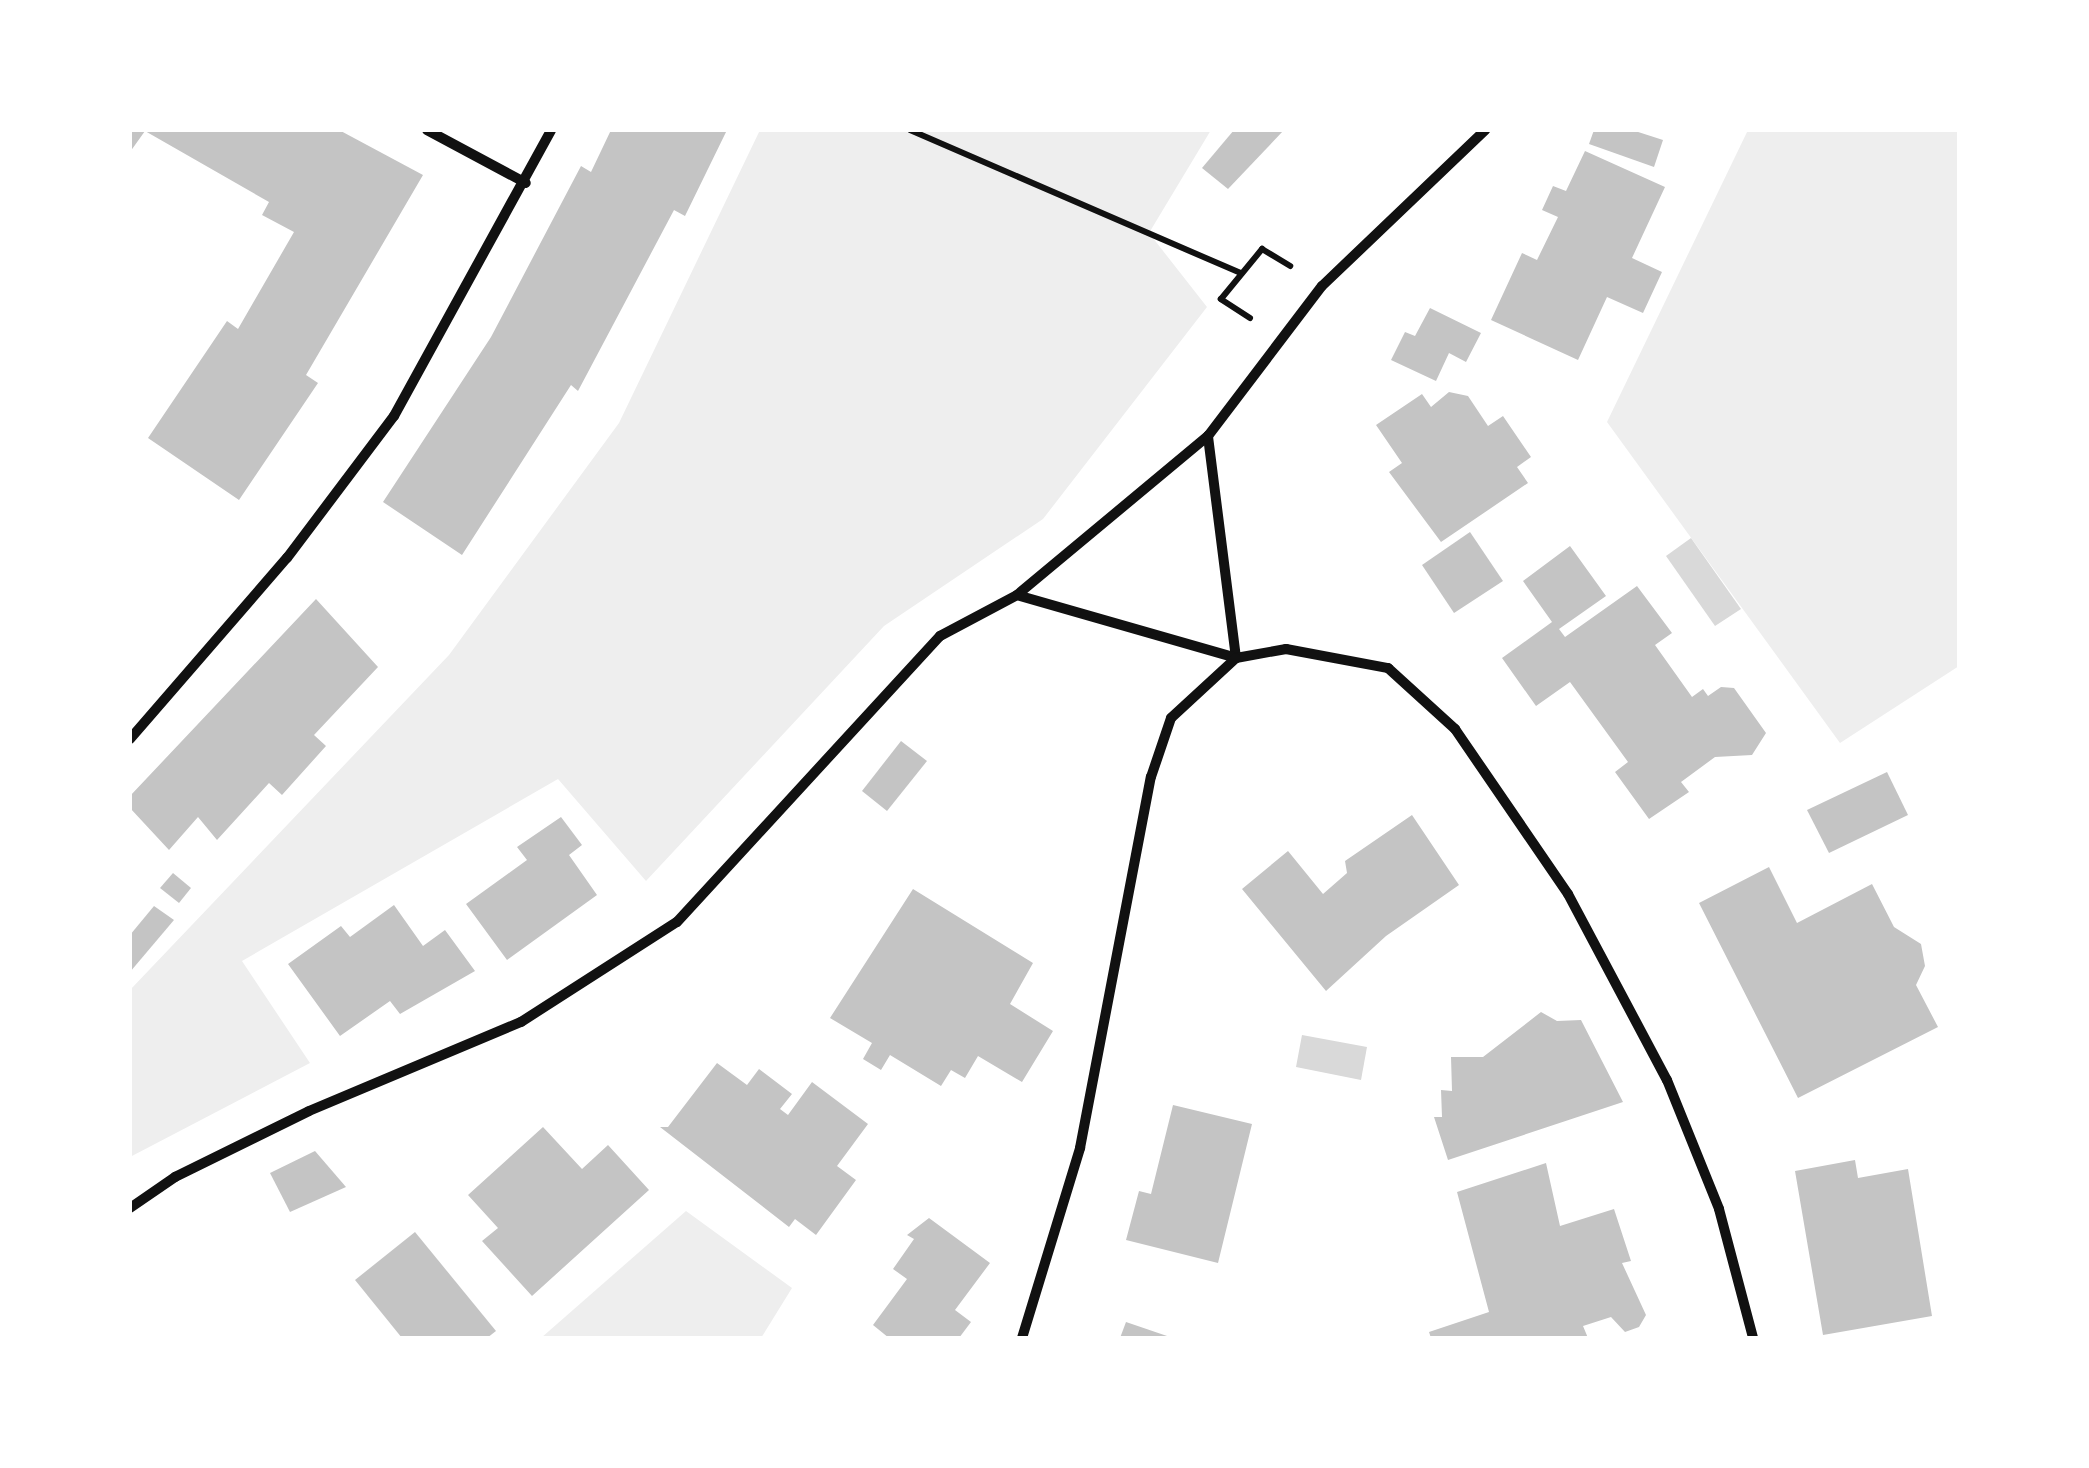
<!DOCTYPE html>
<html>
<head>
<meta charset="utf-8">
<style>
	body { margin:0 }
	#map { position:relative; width:2089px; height:1468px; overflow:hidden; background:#fff; font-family:"Roboto Serif",serif }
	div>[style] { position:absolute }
	.green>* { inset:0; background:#eee }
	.water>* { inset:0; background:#d9d9d9 }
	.building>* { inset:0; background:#c4c4c4 }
	.path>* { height:6px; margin:-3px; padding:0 3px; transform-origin:3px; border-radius:3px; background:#111 }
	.minor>* { height:10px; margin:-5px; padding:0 5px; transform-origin:5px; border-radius:5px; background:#111 }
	span { translate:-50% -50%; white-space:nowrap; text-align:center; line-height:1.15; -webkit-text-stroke:10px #fff; paint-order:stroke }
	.frame { position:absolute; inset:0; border:132px solid #fff; pointer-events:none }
</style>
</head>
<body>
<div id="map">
	<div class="green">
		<i style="clip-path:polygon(760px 130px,1211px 130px,1149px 233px,1207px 307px,1043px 519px,884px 626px,646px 881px,558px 779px,242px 961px,310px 1063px,130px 1157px,130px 990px,449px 655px,619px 423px)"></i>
		<i style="clip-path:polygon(1748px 130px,1959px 130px,1959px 666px,1840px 743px,1607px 422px)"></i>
		<i style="clip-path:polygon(686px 1211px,792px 1288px,761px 1338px,541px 1338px)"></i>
	</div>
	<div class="water">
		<i style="clip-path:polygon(1691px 538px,1741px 609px,1715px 626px,1666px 556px)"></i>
		<i style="clip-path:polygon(1302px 1035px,1367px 1047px,1361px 1080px,1296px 1067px)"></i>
	</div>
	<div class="building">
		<i style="clip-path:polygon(130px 130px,339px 130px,423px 175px,306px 375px,318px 383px,239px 500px,148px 438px,227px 321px,238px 329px,294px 232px,262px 215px,269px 202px,145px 131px,130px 152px)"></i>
		<i style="clip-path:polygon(611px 130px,727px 130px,685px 216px,674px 210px,578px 391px,571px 385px,462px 555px,383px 502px,491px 337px,581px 166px,591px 172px)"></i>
		<i style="clip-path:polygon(1234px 130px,1284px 130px,1228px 189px,1202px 168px)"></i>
		<i style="clip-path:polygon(1594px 130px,1632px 130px,1663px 140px,1654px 167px,1589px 144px)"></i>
		<i style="clip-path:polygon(1585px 151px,1665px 187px,1632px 258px,1662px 272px,1643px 313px,1607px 297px,1578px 360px,1491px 320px,1522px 253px,1537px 260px,1558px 217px,1542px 210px,1553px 186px,1566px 191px)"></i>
		<i style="clip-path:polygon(1430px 308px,1481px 333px,1466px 362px,1449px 353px,1436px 381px,1391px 360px,1405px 332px,1415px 336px)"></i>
		<i style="clip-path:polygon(1449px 392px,1468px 396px,1488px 426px,1503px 416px,1531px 457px,1517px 467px,1528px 483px,1441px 542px,1389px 472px,1402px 463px,1376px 425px,1422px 394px,1431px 407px)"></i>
		<i style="clip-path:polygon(1470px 532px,1503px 581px,1454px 613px,1422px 565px)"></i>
		<i style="clip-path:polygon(1570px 546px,1606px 596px,1559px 629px,1565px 637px,1637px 586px,1672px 633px,1655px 645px,1692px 697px,1703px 689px,1708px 696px,1721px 687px,1734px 688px,1766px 733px,1752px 755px,1715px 757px,1681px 782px,1689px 792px,1649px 819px,1615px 772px,1628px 762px,1570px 682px,1536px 706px,1502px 658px,1552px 622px,1523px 581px)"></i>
		<i style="clip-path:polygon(316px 599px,378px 667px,314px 735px,326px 746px,282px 795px,269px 783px,217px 840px,198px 817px,169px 850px,130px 808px,130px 796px)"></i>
		<i style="clip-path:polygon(901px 741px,927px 761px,887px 811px,862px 791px)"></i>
		<i style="clip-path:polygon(1887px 772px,1908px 815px,1829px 853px,1807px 810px)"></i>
		<i style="clip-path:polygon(1412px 815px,1459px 885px,1386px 936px,1326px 991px,1242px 889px,1288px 851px,1323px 894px,1347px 873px,1345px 861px)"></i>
		<i style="clip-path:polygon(561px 817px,582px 845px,569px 855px,597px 895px,507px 960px,466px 904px,527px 860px,517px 847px)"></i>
		<i style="clip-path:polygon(1769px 867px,1797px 923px,1872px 884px,1894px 927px,1921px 944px,1925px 966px,1916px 985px,1938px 1027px,1798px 1098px,1699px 903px)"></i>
		<i style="clip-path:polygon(173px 873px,191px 888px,179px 903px,160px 888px)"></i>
		<i style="clip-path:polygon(913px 889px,1033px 963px,1010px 1004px,1053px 1031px,1022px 1082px,978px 1056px,965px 1078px,951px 1070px,941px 1086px,890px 1055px,881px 1070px,863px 1059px,872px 1043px,830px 1018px)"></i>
		<i style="clip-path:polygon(394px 905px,423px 946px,445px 930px,475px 971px,400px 1014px,390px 1001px,340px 1036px,288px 964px,341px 926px,350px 937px)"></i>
		<i style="clip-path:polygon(154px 906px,174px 920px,130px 972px,130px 935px)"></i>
		<i style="clip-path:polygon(1541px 1012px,1557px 1021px,1581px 1020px,1623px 1102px,1448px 1160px,1434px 1117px,1442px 1117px,1441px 1090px,1452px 1091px,1451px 1057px,1483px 1057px)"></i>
		<i style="clip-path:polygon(717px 1063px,747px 1085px,759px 1069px,792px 1094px,780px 1109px,788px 1115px,812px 1082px,868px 1124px,837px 1166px,856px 1180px,816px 1235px,795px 1219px,789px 1227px,660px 1127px,668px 1127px)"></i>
		<i style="clip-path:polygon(1173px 1105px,1252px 1124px,1218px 1263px,1126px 1240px,1139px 1191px,1151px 1194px)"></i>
		<i style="clip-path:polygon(543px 1127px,582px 1169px,608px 1145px,649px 1190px,532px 1296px,482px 1241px,498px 1228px,468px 1195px)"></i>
		<i style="clip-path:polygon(315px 1151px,346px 1187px,290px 1212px,270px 1173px)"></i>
		<i style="clip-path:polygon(1855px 1160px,1858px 1178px,1908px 1169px,1932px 1316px,1823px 1335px,1795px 1171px)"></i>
		<i style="clip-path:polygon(1546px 1163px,1560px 1226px,1614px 1209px,1631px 1261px,1622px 1263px,1646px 1315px,1639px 1327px,1625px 1332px,1611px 1317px,1583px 1326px,1588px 1338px,1431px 1338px,1429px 1332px,1489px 1312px,1457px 1192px)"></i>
		<i style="clip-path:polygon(929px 1218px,990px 1263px,955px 1310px,971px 1322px,959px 1338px,889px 1338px,873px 1325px,907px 1279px,893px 1269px,914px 1239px,907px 1235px)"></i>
		<i style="clip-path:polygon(415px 1232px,496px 1331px,487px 1338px,402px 1338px,355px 1280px)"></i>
		<i style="clip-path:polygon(1126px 1322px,1170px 1337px,1169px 1338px,1120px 1338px)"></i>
	</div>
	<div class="path">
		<i style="left:910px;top:130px;width:361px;rotate:23.4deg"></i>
		<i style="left:1250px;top:318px;width:35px;rotate:-147deg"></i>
		<i style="left:1221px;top:299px;width:65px;rotate:-50.6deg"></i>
		<i style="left:1262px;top:249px;width:33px;rotate:31deg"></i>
	</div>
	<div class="minor">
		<i style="left:427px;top:130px;width:112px;rotate:28.2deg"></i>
		<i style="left:1017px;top:595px;width:249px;rotate:-39.8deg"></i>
		<i style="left:1236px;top:658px;width:224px;rotate:-97.2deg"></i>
		<i style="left:1208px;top:436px;width:188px;rotate:-52.8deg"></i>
		<i style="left:1322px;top:286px;width:226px;rotate:-43.7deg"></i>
		<i style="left:130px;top:739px;width:240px;rotate:-49.1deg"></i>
		<i style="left:287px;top:558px;width:178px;rotate:-53deg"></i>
		<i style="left:394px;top:416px;width:326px;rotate:-61.2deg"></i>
		<i style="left:130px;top:1208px;width:55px;rotate:-34.6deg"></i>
		<i style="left:175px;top:1177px;width:149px;rotate:-26.2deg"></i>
		<i style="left:309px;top:1111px;width:230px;rotate:-22.8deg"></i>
		<i style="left:521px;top:1022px;width:185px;rotate:-32.7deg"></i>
		<i style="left:677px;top:922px;width:389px;rotate:-47.4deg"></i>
		<i style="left:940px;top:636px;width:87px;rotate:-28deg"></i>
		<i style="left:1017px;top:595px;width:228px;rotate:16deg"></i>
		<i style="left:1236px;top:658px;width:51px;rotate:-10.2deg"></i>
		<i style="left:1286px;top:649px;width:104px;rotate:10.6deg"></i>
		<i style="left:1388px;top:668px;width:91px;rotate:42.3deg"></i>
		<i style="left:1455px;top:729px;width:200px;rotate:55.6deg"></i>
		<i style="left:1568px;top:894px;width:211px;rotate:62deg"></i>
		<i style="left:1667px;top:1080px;width:139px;rotate:68deg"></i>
		<i style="left:1719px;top:1209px;width:133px;rotate:75.2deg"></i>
		<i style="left:1022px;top:1338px;width:199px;rotate:-73deg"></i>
		<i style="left:1080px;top:1148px;width:378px;rotate:-79.2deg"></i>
		<i style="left:1151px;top:777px;width:62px;rotate:-71.3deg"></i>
		<i style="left:1171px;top:718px;width:88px;rotate:-42.7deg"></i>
	</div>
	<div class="frame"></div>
</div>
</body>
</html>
